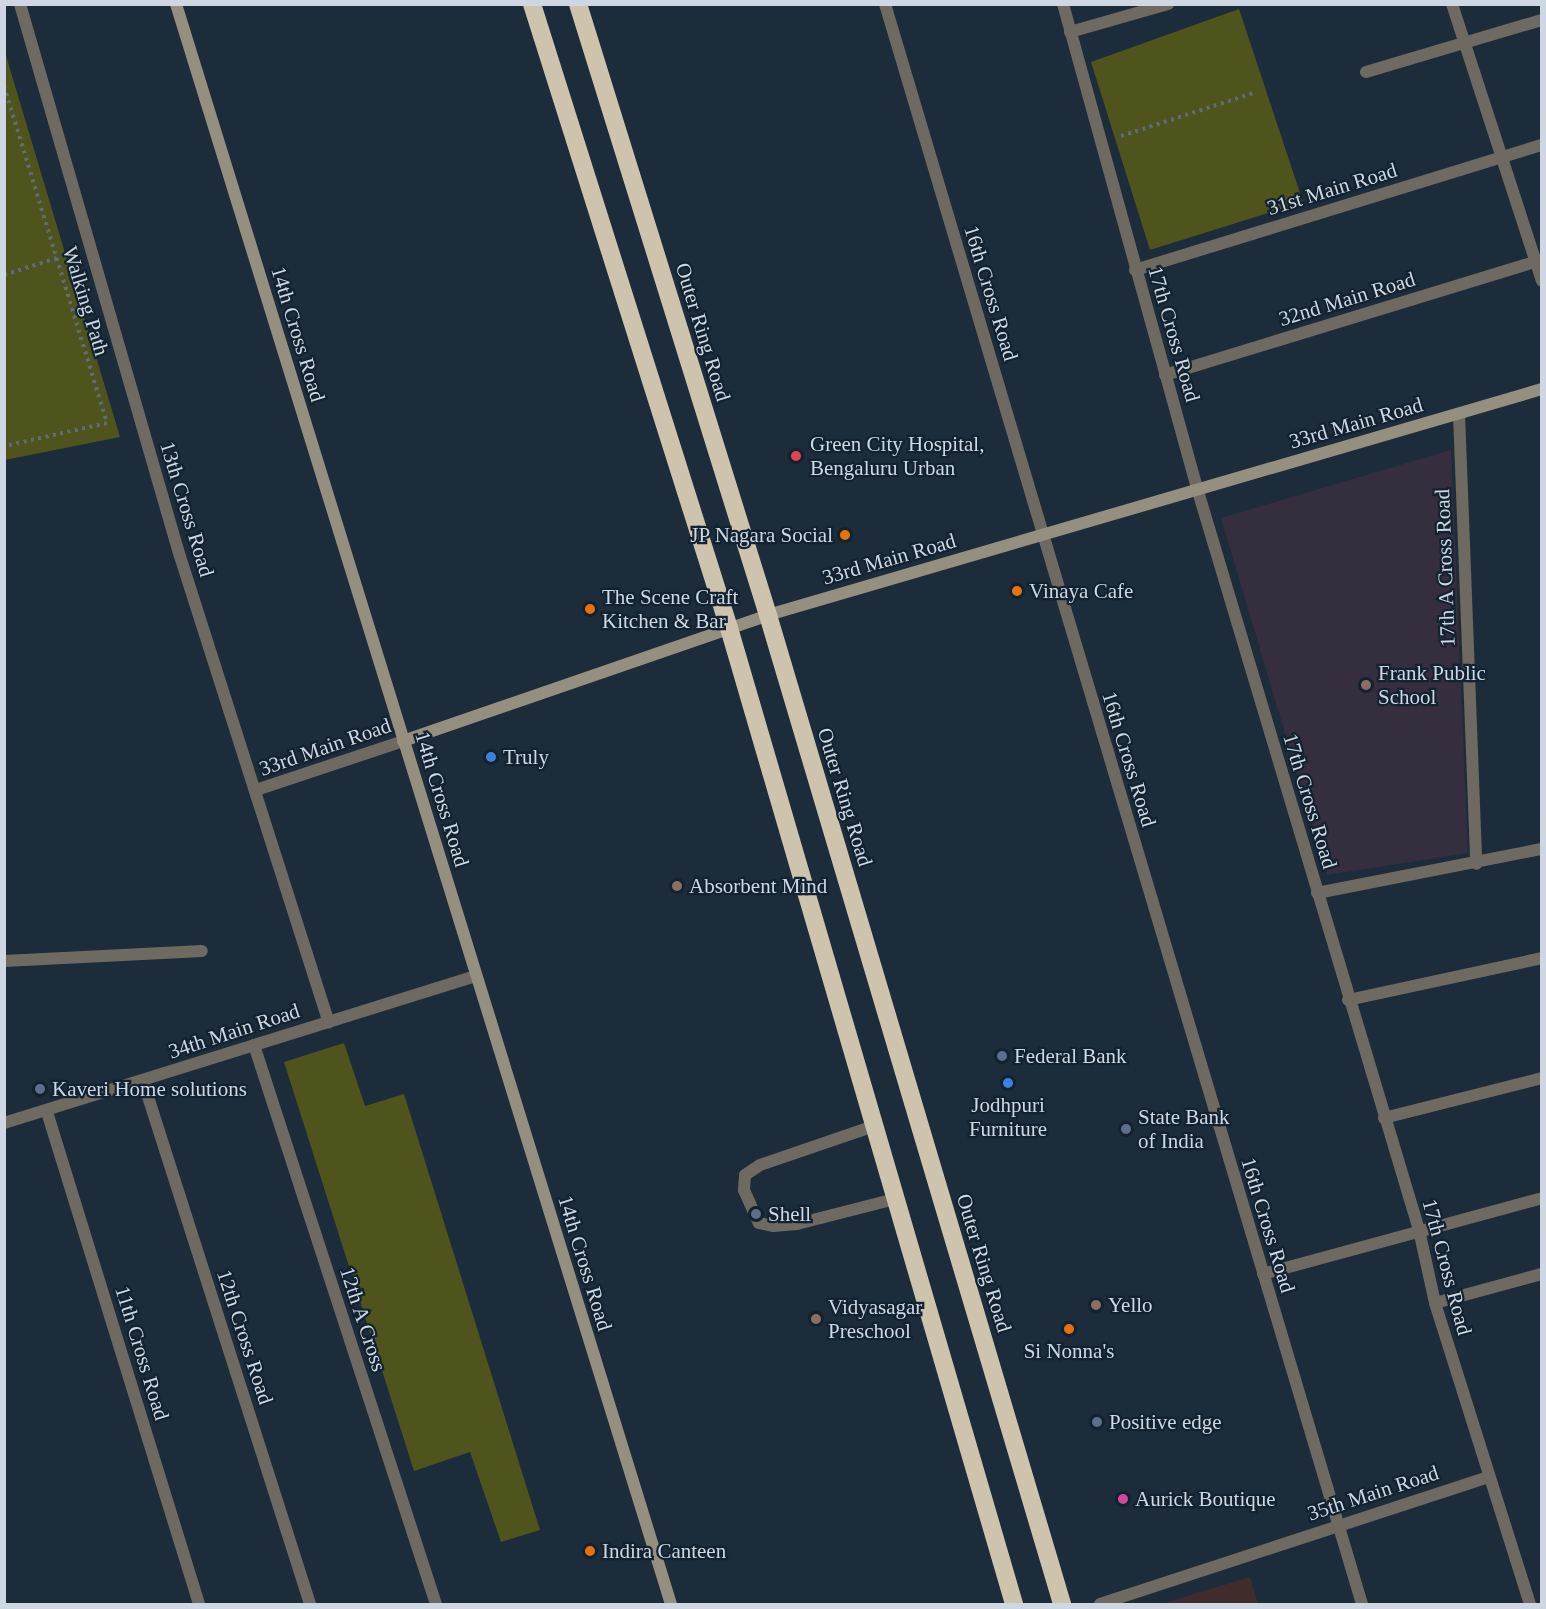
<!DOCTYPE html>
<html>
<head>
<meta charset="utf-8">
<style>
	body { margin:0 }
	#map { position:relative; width:1546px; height:1609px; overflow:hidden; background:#1d2c3a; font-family:"Times New Roman",serif }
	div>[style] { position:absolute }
	.commercial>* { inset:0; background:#402c2b }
	.education>* { inset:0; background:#352e3e }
	.green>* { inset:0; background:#4e541b }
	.path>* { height:4px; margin-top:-2px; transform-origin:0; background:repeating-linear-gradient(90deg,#5e6b78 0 3px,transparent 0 7.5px) }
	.lane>* { height:12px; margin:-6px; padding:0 6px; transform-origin:6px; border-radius:6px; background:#6f6a61 }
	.street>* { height:12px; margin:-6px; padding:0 6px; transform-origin:6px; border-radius:6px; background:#6f6a61 }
	.secondary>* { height:12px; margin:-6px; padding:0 6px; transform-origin:6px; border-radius:6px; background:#958f80 }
	.highway>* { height:18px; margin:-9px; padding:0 9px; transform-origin:9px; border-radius:9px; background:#cec4ad }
	.dots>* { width:16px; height:16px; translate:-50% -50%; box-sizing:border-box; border:3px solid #132230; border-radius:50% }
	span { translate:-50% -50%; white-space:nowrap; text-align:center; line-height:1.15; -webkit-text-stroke:4.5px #132230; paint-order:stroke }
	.street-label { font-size:21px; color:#cfd8e2 }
	.poi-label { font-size:21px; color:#cfd8e2 }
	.left { translate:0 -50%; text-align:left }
	.right { translate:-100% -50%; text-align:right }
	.frame { position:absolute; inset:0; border:6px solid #cfd8e2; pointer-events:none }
</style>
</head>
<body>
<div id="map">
	<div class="commercial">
		<i style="clip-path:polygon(1250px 1577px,1258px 1604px,1161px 1604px)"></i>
	</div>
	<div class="education">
		<i style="clip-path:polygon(1451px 450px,1468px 853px,1327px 875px,1221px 518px)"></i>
	</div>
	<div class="green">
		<i style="clip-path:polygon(1239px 9px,1303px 202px,1150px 250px,1091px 62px)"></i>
		<i style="clip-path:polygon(4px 49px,120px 437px,5px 460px,4px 460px)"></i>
		<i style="clip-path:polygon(344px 1043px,365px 1106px,404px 1094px,540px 1530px,501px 1542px,470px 1452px,414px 1471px,284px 1062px)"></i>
	</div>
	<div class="path">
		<i style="left:4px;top:86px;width:352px;rotate:73deg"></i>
		<i style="left:107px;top:423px;width:106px;rotate:167.4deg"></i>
		<i style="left:1121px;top:136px;width:139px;rotate:-18deg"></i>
		<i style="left:4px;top:275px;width:56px;rotate:-17.8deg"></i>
	</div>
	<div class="lane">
		<i style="left:4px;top:961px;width:198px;rotate:-2.9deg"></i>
		<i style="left:874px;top:1126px;width:120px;rotate:161.1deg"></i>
		<i style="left:760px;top:1165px;width:18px;rotate:146deg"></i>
		<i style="left:745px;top:1175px;width:15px;rotate:94deg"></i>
		<i style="left:744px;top:1190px;width:36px;rotate:66deg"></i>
		<i style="left:759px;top:1223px;width:14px;rotate:12deg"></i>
		<i style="left:773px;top:1226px;width:24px;rotate:-5deg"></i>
		<i style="left:797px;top:1224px;width:101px;rotate:-14.3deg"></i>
	</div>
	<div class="street">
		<i style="left:20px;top:4px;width:568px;rotate:73.86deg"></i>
		<i style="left:178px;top:550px;width:496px;rotate:72.3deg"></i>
		<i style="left:885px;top:4px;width:1670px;rotate:73.4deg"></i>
		<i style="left:1063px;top:4px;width:502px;rotate:74.52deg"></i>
		<i style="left:1197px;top:488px;width:774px;rotate:73.34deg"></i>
		<i style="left:1419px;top:1230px;width:75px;rotate:77.6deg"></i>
		<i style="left:1435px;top:1303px;width:316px;rotate:72.5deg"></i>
		<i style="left:1452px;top:4px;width:291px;rotate:72deg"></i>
		<i style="left:1070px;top:32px;width:102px;rotate:-15.9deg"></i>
		<i style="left:1366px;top:72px;width:184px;rotate:-16.5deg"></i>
		<i style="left:1135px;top:270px;width:426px;rotate:-17.1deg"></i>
		<i style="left:1165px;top:375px;width:394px;rotate:-17deg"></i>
		<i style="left:1459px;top:414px;width:450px;rotate:87.8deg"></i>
		<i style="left:256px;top:790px;width:155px;rotate:-18.4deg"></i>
		<i style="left:1317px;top:893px;width:229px;rotate:-11.1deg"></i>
		<i style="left:1348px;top:1000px;width:198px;rotate:-12.2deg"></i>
		<i style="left:254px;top:1045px;width:588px;rotate:71.97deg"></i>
		<i style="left:143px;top:1081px;width:549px;rotate:72.29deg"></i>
		<i style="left:47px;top:1112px;width:515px;rotate:72.83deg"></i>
		<i style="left:1384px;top:1118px;width:163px;rotate:-14.2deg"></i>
		<i style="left:4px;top:1123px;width:494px;rotate:-17.3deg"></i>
		<i style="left:1263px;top:1274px;width:289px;rotate:-15.2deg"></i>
		<i style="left:1435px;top:1303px;width:111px;rotate:-15.2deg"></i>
		<i style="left:1100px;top:1604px;width:408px;rotate:-18.1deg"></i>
	</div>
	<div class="secondary">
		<i style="left:176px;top:4px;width:1675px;rotate:72.81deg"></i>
		<i style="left:403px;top:741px;width:386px;rotate:-19deg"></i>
		<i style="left:768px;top:615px;width:806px;rotate:-16.28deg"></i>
	</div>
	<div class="highway">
		<i style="left:532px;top:4px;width:654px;rotate:72.48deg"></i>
		<i style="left:729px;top:628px;width:1017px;rotate:73.72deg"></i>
		<i style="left:578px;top:4px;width:640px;rotate:72.73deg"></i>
		<i style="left:768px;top:615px;width:1032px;rotate:73.44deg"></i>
	</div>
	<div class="dots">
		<i style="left:796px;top:456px;background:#e0444e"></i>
		<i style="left:845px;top:535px;background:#e8710a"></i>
		<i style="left:1017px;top:591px;background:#e8710a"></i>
		<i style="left:590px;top:609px;background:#e8710a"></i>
		<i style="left:1366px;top:685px;background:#8d6e63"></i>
		<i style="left:491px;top:757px;background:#3f7fe0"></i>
		<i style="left:677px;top:886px;background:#8d6e63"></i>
		<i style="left:1002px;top:1056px;background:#5c6f8a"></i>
		<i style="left:1008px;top:1083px;background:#3f7fe0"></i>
		<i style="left:40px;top:1089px;background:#5c6f8a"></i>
		<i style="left:1126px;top:1129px;background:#5c6f8a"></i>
		<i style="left:756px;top:1214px;background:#5c6f8a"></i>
		<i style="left:1096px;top:1305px;background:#8d6e63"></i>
		<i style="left:816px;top:1319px;background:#8d6e63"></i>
		<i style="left:1069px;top:1329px;background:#e8710a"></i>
		<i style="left:1097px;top:1422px;background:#5c6f8a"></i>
		<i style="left:1123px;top:1499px;background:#d1479c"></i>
		<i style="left:590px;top:1551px;background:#e8710a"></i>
	</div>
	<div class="street-label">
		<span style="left:1332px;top:189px;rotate:-17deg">31st Main Road</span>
		<span style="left:991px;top:293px;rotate:73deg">16th Cross Road</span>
		<span style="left:1347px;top:299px;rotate:-17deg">32nd Main Road</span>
		<span style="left:86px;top:301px;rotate:73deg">Walking Path</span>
		<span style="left:703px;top:332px;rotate:73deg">Outer Ring Road</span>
		<span style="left:298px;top:334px;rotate:73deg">14th Cross Road</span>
		<span style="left:1174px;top:334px;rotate:74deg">17th Cross Road</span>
		<span style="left:1356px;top:423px;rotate:-16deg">33rd Main Road</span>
		<span style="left:187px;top:509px;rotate:73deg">13th Cross Road</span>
		<span style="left:889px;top:559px;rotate:-16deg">33rd Main Road</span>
		<span style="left:1445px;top:568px;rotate:-92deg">17th A Cross Road</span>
		<span style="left:325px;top:747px;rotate:-19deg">33rd Main Road</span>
		<span style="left:1129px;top:759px;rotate:73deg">16th Cross Road</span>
		<span style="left:845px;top:797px;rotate:73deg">Outer Ring Road</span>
		<span style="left:442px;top:799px;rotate:73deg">14th Cross Road</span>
		<span style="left:1310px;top:801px;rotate:73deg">17th Cross Road</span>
		<span style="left:234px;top:1031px;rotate:-18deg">34th Main Road</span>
		<span style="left:1268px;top:1225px;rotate:73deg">16th Cross Road</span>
		<span style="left:585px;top:1263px;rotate:73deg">14th Cross Road</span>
		<span style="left:984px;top:1263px;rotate:73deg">Outer Ring Road</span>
		<span style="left:1447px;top:1267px;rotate:75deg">17th Cross Road</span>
		<span style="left:363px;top:1319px;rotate:72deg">12th A Cross</span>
		<span style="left:245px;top:1337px;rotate:72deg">12th Cross Road</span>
		<span style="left:142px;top:1353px;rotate:73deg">11th Cross Road</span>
		<span style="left:1373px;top:1493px;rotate:-18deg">35th Main Road</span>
	</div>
	<div class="poi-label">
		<span class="left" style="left:810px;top:456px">Green City Hospital,<br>Bengaluru Urban</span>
		<span class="right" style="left:833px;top:535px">JP Nagara Social</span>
		<span class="left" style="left:1029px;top:591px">Vinaya Cafe</span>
		<span class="left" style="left:602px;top:609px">The Scene Craft<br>Kitchen &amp; Bar</span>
		<span class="left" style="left:1378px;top:685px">Frank Public<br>School</span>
		<span class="left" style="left:503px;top:757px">Truly</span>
		<span class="left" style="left:689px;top:886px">Absorbent Mind</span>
		<span class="left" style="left:1014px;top:1056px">Federal Bank</span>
		<span class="left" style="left:52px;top:1089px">Kaveri Home solutions</span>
		<span style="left:1008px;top:1117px">Jodhpuri<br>Furniture</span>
		<span class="left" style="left:1138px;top:1129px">State Bank<br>of India</span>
		<span class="left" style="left:768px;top:1214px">Shell</span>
		<span class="left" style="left:1108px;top:1305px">Yello</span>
		<span class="left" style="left:828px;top:1319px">Vidyasagar<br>Preschool</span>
		<span style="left:1069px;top:1351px">Si Nonna's</span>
		<span class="left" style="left:1109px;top:1422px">Positive edge</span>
		<span class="left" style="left:1135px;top:1499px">Aurick Boutique</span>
		<span class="left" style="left:602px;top:1551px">Indira Canteen</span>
	</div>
	<div class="frame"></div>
</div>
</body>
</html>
